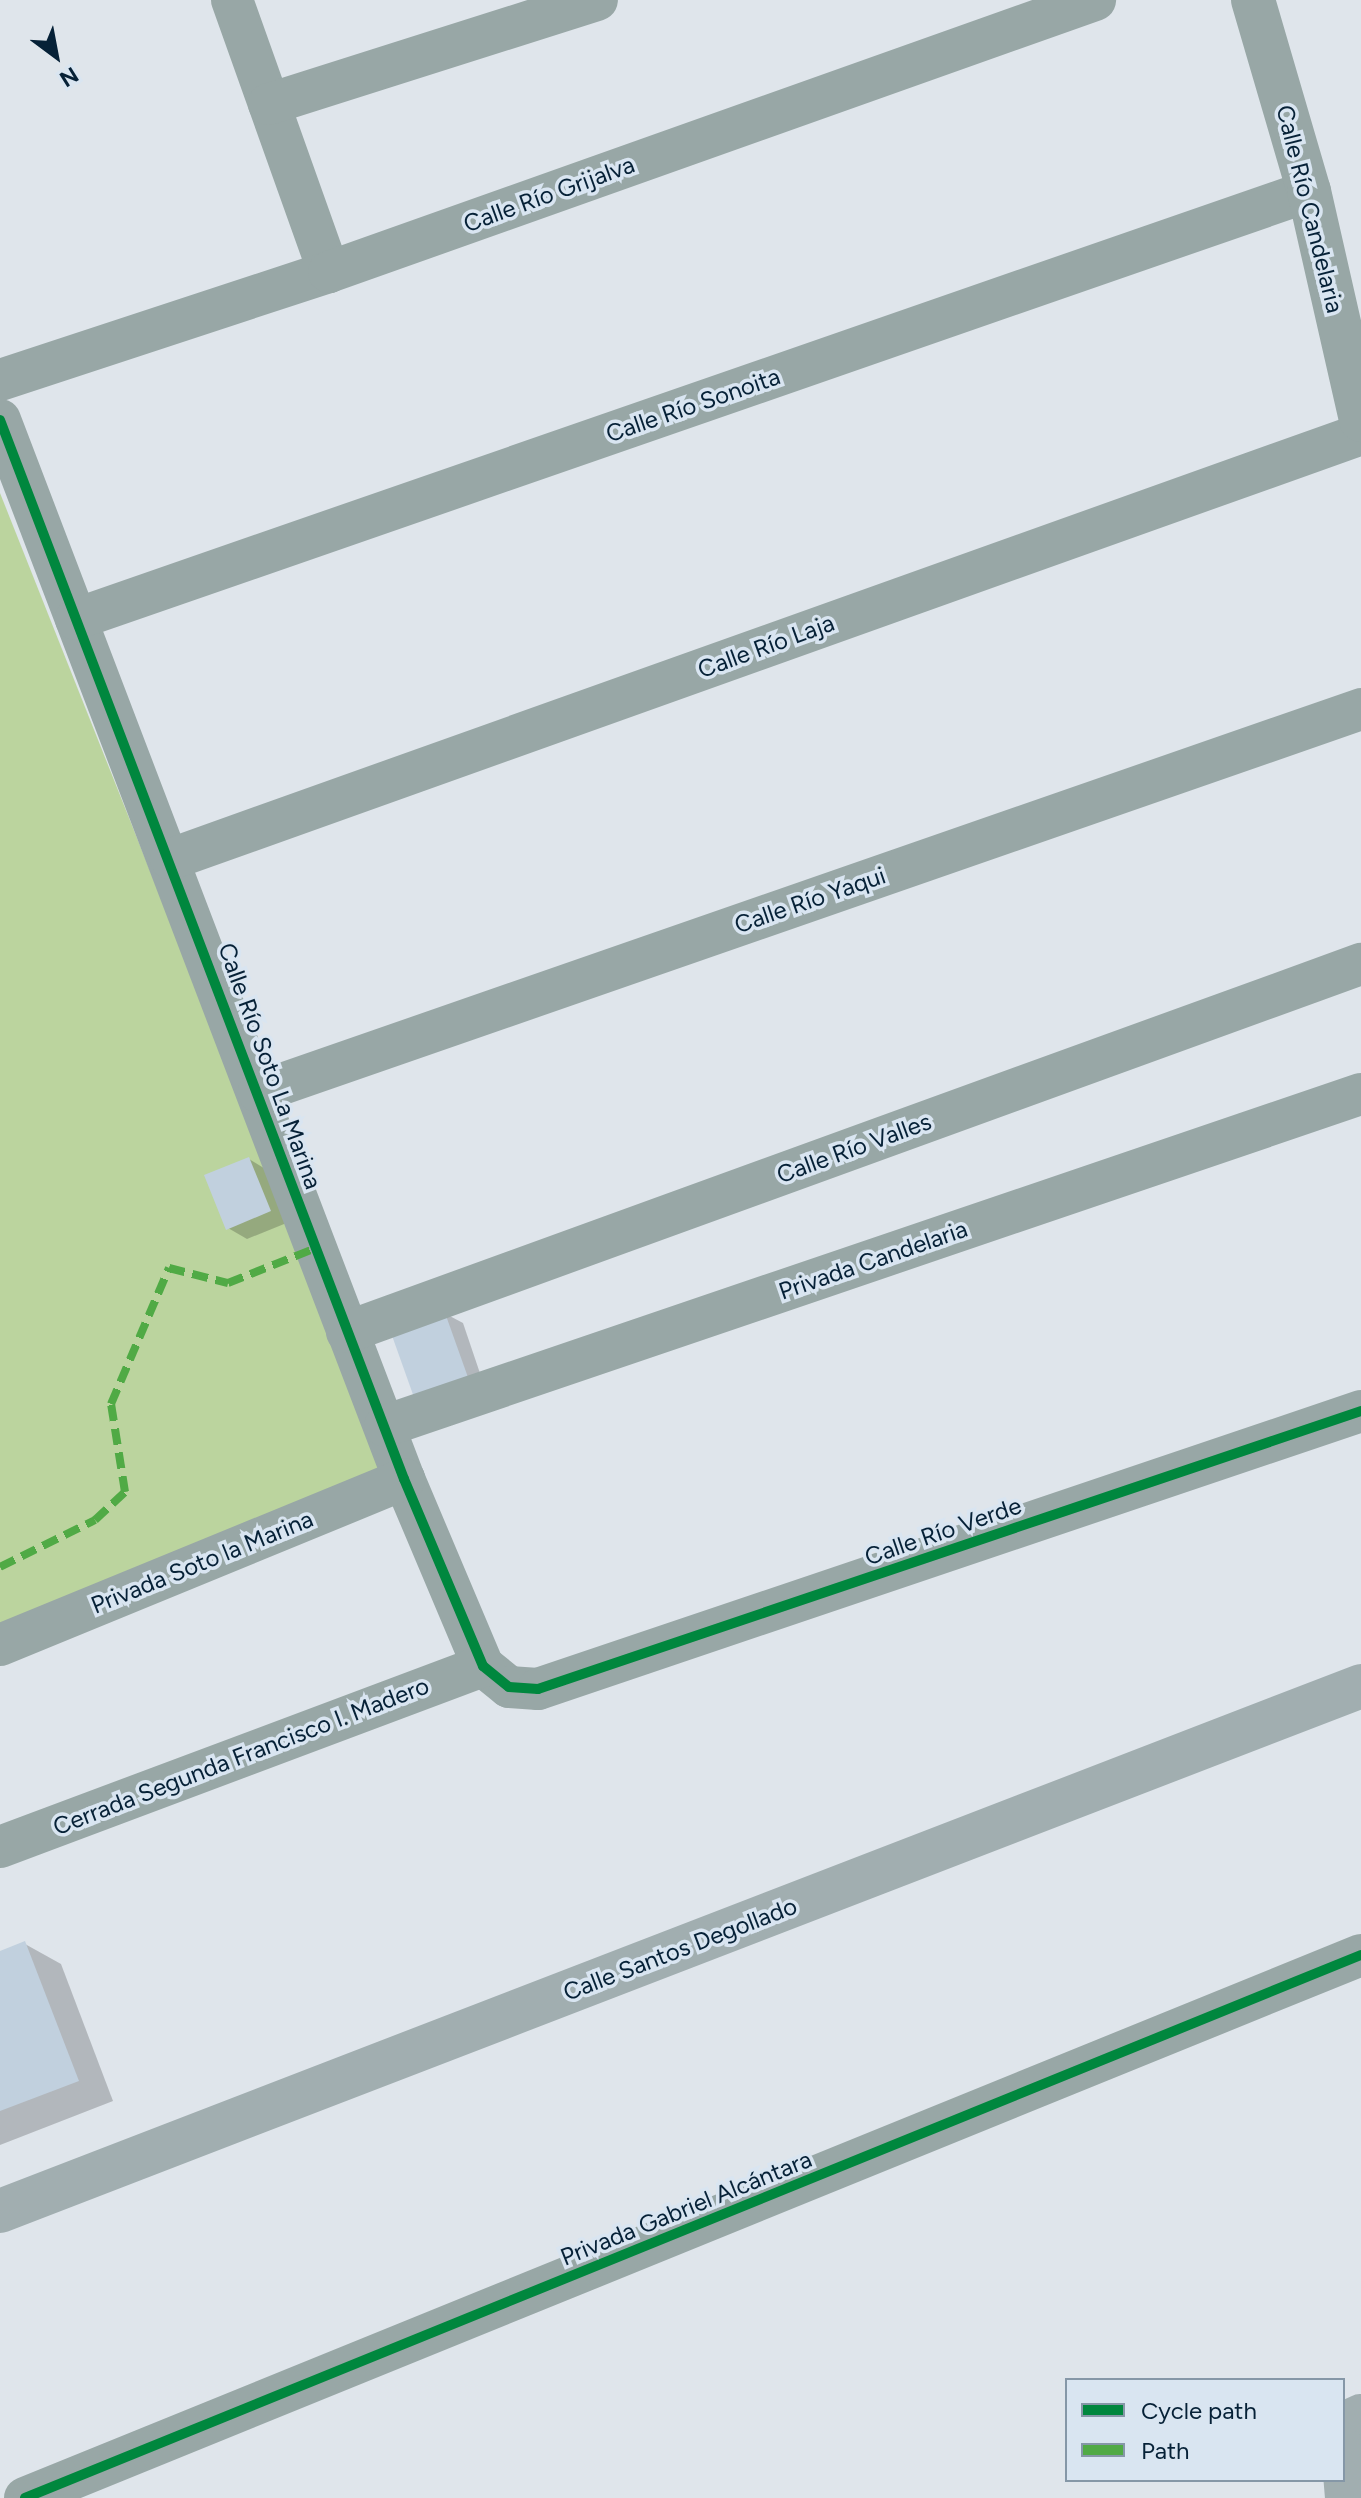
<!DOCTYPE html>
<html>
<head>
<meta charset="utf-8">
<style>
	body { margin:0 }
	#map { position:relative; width:1361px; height:2498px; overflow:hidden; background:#dfe5eb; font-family:Figtree,sans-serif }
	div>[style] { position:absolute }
	.green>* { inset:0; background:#bbd49e }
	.shadow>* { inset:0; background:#0003 }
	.building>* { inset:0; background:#c1d0de }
	.minor>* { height:42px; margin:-21px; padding:0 21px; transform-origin:21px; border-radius:21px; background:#98a7a6 }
	.tertiary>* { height:44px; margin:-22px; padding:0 22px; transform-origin:22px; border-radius:22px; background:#98a7a6 }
	.secondary>* { height:44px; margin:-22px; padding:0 22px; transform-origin:22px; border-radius:22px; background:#a1aeb0 }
	.quiet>* { height:8px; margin-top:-4px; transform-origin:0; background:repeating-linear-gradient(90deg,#50aa45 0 16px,transparent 0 24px) }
	.cycleway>* { height:10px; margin:-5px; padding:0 5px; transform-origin:5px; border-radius:5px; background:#00873e }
	span { translate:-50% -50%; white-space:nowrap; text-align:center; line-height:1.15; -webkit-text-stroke:7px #d9e5f1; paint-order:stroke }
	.street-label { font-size:24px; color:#062137 }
	.legend { position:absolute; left:1065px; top:2378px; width:280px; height:104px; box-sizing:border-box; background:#d9e5f1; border:2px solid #8597a7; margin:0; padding:10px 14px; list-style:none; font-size:24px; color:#062137 }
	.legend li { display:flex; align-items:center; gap:16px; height:40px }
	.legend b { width:40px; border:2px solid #8597a7 }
	.north { position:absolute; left:16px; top:16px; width:80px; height:80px; -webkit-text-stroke:6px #d9e5f1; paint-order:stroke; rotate:148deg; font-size:22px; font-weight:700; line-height:32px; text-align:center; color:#062137 }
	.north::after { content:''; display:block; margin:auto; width:28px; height:36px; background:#062137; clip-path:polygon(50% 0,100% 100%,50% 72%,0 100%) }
</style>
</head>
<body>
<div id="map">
	<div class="green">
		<i style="clip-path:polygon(0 493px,390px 1475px,0 1625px)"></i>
	</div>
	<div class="shadow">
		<i style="clip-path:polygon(249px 1159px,267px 1170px,289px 1222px,247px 1239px,228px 1228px)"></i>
		<i style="clip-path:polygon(444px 1313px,463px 1323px,487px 1394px,436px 1412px)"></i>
		<i style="clip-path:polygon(25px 1944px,61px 1964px,113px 2101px,0 2145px,0 1953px)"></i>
	</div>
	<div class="building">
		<i style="clip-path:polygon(249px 1157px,271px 1211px,226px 1230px,204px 1175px)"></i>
		<i style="clip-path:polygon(444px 1310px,470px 1383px,416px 1403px,390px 1330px)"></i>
		<i style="clip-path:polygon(25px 1941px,79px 2081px,0 2111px,0 1951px)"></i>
	</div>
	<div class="minor">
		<i style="left:232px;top:0;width:289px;rotate:70.4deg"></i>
		<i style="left:269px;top:104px;width:344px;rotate:-17.6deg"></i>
		<i style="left:0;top:380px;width:346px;rotate:-18.2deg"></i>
		<i style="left:329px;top:272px;width:813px;rotate:-19.55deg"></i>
		<i style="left:0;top:420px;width:1133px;rotate:69.12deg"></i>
		<i style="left:404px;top:1479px;width:203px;rotate:67.1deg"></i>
		<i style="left:483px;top:1666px;width:33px;rotate:39deg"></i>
		<i style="left:509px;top:1687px;width:29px;rotate:4deg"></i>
		<i style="left:538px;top:1689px;width:869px;rotate:-18.66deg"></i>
		<i style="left:76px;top:619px;width:1305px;rotate:-19.14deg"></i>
		<i style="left:171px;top:859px;width:1264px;rotate:-19.65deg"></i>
		<i style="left:259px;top:1092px;width:1167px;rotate:-19.16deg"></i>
		<i style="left:347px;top:1332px;width:1079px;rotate:-19.95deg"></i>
		<i style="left:385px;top:1426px;width:1031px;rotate:-18.79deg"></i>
		<i style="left:0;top:1645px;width:437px;rotate:-22.3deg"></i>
		<i style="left:0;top:1847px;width:516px;rotate:-20.54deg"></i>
		<i style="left:25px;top:2498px;width:1442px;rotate:-22.12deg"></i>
	</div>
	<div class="tertiary">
		<i style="left:1253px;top:0;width:199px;rotate:73.7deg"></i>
		<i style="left:1309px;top:191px;width:235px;rotate:77.2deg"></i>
	</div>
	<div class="secondary">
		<i style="left:0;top:2211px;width:1459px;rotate:-21.09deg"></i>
		<i style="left:1343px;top:2445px;width:24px;rotate:-78deg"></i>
		<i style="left:1348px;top:2422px;width:14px;rotate:-25deg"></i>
		<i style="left:1343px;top:2449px;width:49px;rotate:85.3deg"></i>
	</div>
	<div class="quiet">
		<i style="left:0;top:1567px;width:106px;rotate:-26.3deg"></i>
		<i style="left:95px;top:1520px;width:41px;rotate:-43deg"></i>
		<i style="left:125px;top:1492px;width:89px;rotate:-99deg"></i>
		<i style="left:111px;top:1404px;width:148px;rotate:-66.9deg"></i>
		<i style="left:169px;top:1268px;width:61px;rotate:14.3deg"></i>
		<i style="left:228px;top:1283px;width:95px;rotate:-21.7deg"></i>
	</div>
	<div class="cycleway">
		<i style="left:0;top:420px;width:1133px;rotate:69.12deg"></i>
		<i style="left:404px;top:1479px;width:203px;rotate:67.1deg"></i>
		<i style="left:483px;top:1666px;width:33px;rotate:39deg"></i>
		<i style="left:509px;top:1687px;width:29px;rotate:4deg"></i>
		<i style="left:538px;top:1689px;width:869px;rotate:-18.66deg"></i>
		<i style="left:25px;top:2498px;width:1442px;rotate:-22.12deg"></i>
	</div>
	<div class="street-label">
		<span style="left:549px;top:194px;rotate:-20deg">Calle Río Grijalva</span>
		<span style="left:1310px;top:209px;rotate:76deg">Calle Río Candelaria</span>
		<span style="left:693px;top:405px;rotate:-19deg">Calle Río Sonoita</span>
		<span style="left:766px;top:646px;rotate:-20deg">Calle Río Laja</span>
		<span style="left:810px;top:900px;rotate:-19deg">Calle Río Yaqui</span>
		<span style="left:270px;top:1066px;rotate:70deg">Calle Río Soto La Marina</span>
		<span style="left:854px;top:1148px;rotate:-20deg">Calle Río Valles</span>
		<span style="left:873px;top:1260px;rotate:-19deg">Privada Candelaria</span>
		<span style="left:943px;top:1531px;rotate:-19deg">Calle Río Verde</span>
		<span style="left:202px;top:1562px;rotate:-22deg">Privada Soto la Marina</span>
		<span style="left:241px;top:1756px;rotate:-21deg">Cerrada Segunda Francisco I. Madero</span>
		<span style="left:680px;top:1949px;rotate:-21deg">Calle Santos Degollado</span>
		<span style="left:686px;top:2208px;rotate:-22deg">Privada Gabriel Alcántara</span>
	</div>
	<ul class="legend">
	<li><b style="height:10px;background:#00873e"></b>Cycle path</li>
	<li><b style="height:10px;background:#50aa45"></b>Path</li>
	</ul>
	<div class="north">N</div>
</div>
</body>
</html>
